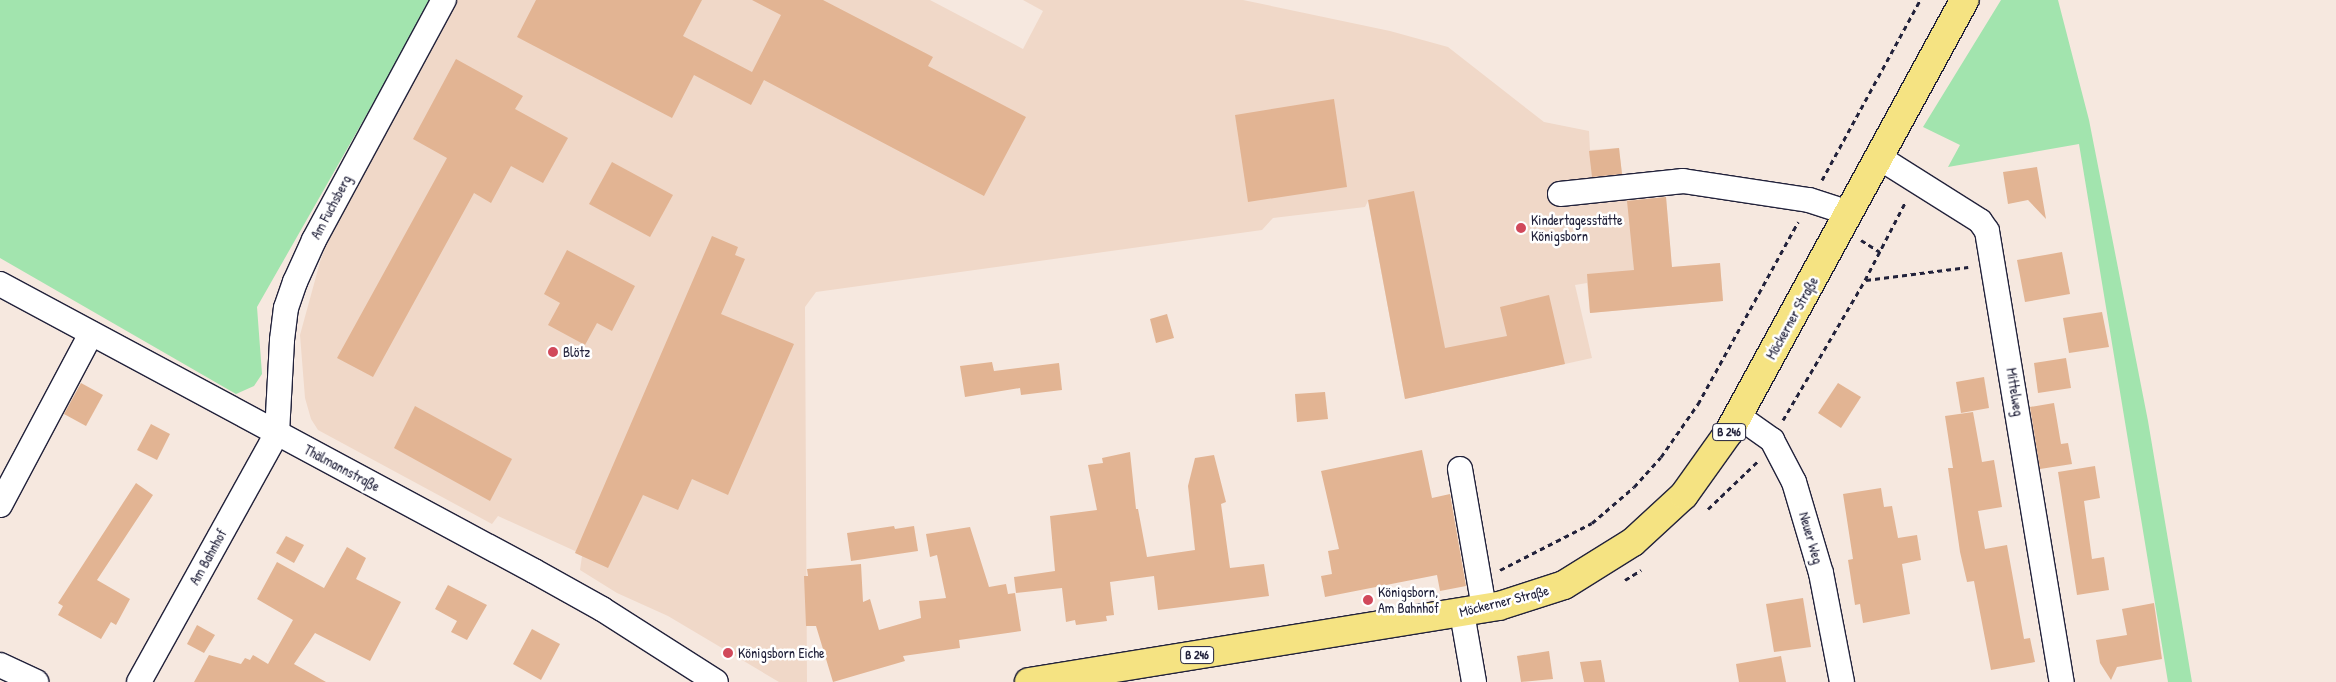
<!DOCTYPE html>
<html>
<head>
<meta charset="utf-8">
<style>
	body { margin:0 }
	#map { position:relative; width:2336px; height:682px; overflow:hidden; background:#f6e8df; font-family:"Patrick Hand",sans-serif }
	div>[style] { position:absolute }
	.built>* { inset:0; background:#f0d8c8 }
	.green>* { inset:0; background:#a2e4ae }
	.building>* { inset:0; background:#e2b493 }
	.path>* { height:3px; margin-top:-1.5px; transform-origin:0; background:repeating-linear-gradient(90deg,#22223b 0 5px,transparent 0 9px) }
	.roads { filter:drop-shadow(1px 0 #22223b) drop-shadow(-1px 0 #22223b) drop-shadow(0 1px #22223b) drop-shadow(0 -1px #22223b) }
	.minor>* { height:24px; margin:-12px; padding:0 12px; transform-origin:12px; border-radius:12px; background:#fff }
	.major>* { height:28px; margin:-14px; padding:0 14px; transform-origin:14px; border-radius:14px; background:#f5e382 }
	.dots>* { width:14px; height:14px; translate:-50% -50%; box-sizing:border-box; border:2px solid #fff; border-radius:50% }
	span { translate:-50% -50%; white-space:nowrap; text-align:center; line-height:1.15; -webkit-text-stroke:5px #fff; paint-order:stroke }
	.shield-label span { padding:1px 4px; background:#fff; border:1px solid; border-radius:4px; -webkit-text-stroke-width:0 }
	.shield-label { font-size:12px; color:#22223b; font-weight:700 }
	.street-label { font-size:14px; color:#22223b }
	.poi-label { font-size:14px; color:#22223b }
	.left { translate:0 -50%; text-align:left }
</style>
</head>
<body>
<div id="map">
	<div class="built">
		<i style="clip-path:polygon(456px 0,930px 0,1023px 49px,1043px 11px,1023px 0,1243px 0,1390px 31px,1448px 47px,1544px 122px,1589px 131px,1590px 150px,1619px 148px,1622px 174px,1630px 200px,1666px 197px,1671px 256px,1661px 257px,1662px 268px,1720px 263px,1723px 301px,1590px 313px,1587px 283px,1575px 285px,1592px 358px,1405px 399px,1368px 201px,1365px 207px,1273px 218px,1262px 230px,816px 292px,805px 307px,807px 682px,779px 682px,668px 616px,617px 593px,580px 570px,582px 556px,575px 551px,498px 516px,492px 524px,318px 430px,311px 419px,305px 398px,300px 335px,320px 262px,330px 233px)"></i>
	</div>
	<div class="green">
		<i style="clip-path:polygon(0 0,432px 0,257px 307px,262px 374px,254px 386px,236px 394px,0 258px)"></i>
		<i style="clip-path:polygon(2001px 0,2058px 0,2089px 120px,2148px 421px,2192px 682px,2168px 682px,2079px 144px,1948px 167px,1960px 145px,1923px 127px)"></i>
	</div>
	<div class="building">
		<i style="clip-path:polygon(536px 0,702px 0,683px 36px,752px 72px,781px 15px,752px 0,823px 0,933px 57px,928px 66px,1026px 117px,984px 196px,764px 80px,751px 105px,694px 75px,672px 118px,517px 37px)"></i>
		<i style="clip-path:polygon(456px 59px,523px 96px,515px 109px,568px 138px,543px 183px,511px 166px,491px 203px,474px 193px,373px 377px,337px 358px,447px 158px,413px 139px)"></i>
		<i style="clip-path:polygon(1334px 99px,1347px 187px,1248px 202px,1235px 115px)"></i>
		<i style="clip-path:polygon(1619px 148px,1622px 174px,1592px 177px,1589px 151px)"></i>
		<i style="clip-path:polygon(612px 162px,673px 195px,650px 237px,589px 204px)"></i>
		<i style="clip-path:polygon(2037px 167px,2046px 219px,2028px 200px,2008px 204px,2003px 172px)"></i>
		<i style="clip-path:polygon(1414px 191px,1445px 348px,1507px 336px,1500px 307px,1549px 295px,1565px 364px,1405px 399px,1368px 200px)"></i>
		<i style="clip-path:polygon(1666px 197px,1672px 267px,1720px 263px,1723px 301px,1590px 313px,1587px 274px,1634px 270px,1627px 201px)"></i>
		<i style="clip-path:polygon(712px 236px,738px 247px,735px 255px,745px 259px,721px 314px,794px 344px,728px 495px,692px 479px,678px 510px,643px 495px,608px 568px,575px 553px)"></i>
		<i style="clip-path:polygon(567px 250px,635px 286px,612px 331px,597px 323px,585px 345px,548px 325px,560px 303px,544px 294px)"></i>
		<i style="clip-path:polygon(2062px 252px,2070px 294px,2025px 302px,2017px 260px)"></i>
		<i style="clip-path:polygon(2102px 312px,2109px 347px,2069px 353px,2063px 318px)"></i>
		<i style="clip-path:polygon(1167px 314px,1174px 338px,1156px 343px,1150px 319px)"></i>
		<i style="clip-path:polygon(2066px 358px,2071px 388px,2038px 393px,2034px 363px)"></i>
		<i style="clip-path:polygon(992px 362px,994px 371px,1059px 363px,1062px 390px,1021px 395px,1020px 388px,965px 397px,960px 366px)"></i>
		<i style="clip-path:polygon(1984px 377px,1989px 408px,1961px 413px,1956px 382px)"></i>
		<i style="clip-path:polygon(81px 383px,103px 395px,86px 426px,64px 414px)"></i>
		<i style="clip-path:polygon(1838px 383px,1861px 397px,1841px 428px,1818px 413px)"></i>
		<i style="clip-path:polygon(1325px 392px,1328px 419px,1297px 422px,1295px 394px)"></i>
		<i style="clip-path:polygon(2054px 403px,2061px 444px,2068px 443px,2072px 464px,2040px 469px,2030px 407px)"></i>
		<i style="clip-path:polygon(415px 406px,512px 459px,490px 501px,394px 448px)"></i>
		<i style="clip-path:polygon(1973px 412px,1982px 462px,1994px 460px,2002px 507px,1978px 511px,1985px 549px,2007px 545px,2024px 639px,2030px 638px,2035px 662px,1991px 670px,1974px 581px,1967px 582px,1960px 552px,1948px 468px,1953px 468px,1945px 416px)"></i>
		<i style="clip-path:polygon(151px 424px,170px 434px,157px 460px,137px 450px)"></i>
		<i style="clip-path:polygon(1422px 450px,1432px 498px,1450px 494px,1466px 586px,1440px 591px,1437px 575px,1325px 597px,1321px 576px,1332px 574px,1328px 551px,1339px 549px,1321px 471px)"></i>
		<i style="clip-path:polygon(1130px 452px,1136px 509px,1138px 509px,1147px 557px,1195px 550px,1188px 486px,1195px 458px,1214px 455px,1226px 502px,1221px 504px,1230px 568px,1264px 564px,1269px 596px,1158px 610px,1154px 576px,1110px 582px,1114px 615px,1106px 616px,1107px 621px,1076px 625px,1075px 620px,1066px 622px,1062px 588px,1016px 593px,1014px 577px,1055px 571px,1050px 516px,1097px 510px,1088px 465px,1103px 463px,1102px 458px)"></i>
		<i style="clip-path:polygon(2095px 466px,2100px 498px,2084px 501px,2092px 559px,2104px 557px,2109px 590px,2077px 595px,2058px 472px)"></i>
		<i style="clip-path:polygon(136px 483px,153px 495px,97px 580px,130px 599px,116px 625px,111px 622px,101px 639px,58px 615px,63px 606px,58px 603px)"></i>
		<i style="clip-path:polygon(1881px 488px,1884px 507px,1892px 506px,1898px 538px,1917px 535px,1921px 560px,1902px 564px,1910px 614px,1863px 623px,1860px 604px,1855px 605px,1848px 560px,1853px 559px,1843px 494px)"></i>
		<i style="clip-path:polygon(894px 526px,895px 529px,914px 526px,918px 551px,851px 561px,847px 533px)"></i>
		<i style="clip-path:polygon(970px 527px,989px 587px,1006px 584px,1008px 594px,1015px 593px,1021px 631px,959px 640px,960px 648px,903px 656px,905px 661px,833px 682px,816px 626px,806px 626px,804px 576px,808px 576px,807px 569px,861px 564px,863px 602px,870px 599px,879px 630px,921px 618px,919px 601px,946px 598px,937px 555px,930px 557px,926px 534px)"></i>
		<i style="clip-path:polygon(286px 536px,304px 545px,294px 563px,276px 553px)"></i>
		<i style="clip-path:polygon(347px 547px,366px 558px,356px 579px,401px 602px,370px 661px,315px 633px,294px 664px,326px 682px,194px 682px,209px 655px,241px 664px,245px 658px,250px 660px,253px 655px,268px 664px,293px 620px,257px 599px,277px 562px,324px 588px)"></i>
		<i style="clip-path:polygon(448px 585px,487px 605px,467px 640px,451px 632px,457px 621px,435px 609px)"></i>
		<i style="clip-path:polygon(1803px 598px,1811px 647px,1774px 652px,1766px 604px)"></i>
		<i style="clip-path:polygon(2154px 603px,2162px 659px,2117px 667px,2111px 680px,2100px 663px,2096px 640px,2127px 635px,2122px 609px)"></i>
		<i style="clip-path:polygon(197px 625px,215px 635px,204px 653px,187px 644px)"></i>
		<i style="clip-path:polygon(532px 629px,560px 644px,541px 680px,513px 664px)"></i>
		<i style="clip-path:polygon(1549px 651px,1553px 679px,1521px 682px,1517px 656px)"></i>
		<i style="clip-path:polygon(1781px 656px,1786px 682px,1739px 682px,1736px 664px)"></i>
		<i style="clip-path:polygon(1601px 660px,1605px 682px,1584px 682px,1580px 662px)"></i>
	</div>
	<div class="path">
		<i style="left:1822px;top:180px;width:205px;rotate:-61.4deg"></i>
		<i style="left:1861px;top:240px;width:22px;rotate:32deg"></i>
		<i style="left:1866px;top:280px;width:103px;rotate:-7.3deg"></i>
		<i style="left:1783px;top:420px;width:162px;rotate:-59.6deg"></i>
		<i style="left:1865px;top:280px;width:89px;rotate:-62.6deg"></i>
		<i style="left:1708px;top:509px;width:69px;rotate:-43.8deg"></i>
		<i style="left:1500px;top:570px;width:103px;rotate:-27.1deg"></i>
		<i style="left:1592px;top:523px;width:55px;rotate:-40.6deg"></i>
		<i style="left:1634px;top:487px;width:40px;rotate:-48deg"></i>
		<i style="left:1661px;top:457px;width:65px;rotate:-55.1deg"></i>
		<i style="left:1698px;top:404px;width:208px;rotate:-61.2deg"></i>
		<i style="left:1625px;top:580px;width:19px;rotate:-32deg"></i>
	</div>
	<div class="roads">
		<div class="minor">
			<i style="left:1880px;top:158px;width:118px;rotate:32.2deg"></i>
			<i style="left:1980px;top:221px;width:12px;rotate:55deg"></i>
			<i style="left:1987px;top:231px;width:457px;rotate:80.6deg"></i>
			<i style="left:1560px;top:194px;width:124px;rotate:-6deg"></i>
			<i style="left:1683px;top:181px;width:127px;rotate:8.6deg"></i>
			<i style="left:1809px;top:200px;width:42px;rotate:18deg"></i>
			<i style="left:0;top:284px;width:606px;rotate:28.26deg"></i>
			<i style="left:534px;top:571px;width:78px;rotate:29.2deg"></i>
			<i style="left:602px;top:609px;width:135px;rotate:32.6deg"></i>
			<i style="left:1738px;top:416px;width:42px;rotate:35.2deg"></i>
			<i style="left:1772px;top:440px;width:47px;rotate:62.4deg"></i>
			<i style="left:1794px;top:482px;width:95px;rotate:73.5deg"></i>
			<i style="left:1821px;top:573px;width:111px;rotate:79.1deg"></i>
			<i style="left:1460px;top:469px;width:141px;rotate:80.2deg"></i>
			<i style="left:0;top:505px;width:194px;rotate:-62deg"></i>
			<i style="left:1462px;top:613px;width:70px;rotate:80.1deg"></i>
			<i style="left:0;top:665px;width:40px;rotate:25deg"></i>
			<i style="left:139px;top:682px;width:285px;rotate:-61deg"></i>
			<i style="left:277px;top:433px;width:93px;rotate:-86.9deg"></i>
			<i style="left:282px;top:340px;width:32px;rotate:-83deg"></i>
			<i style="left:286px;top:308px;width:28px;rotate:-71deg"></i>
			<i style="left:295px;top:282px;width:46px;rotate:-65.7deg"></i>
			<i style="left:314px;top:240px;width:273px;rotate:-61.6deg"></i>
		</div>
		<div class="major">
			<i style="left:1029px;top:682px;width:476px;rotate:-9.2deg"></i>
			<i style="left:1499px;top:606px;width:68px;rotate:-17.9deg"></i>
			<i style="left:1564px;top:585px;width:81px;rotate:-31.9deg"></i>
			<i style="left:1633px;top:542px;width:69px;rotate:-42.7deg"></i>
			<i style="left:1684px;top:495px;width:77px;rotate:-54.5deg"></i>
			<i style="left:1729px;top:432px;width:492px;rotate:-61.4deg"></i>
		</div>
	</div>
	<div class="dots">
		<i style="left:1521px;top:228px;background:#d1495b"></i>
		<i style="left:553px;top:352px;background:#d1495b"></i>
		<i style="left:1368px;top:600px;background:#d1495b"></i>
		<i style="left:728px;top:653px;background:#d1495b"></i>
	</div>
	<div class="shield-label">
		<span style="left:1729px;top:432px">B 246</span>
		<span style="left:1197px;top:655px">B 246</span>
	</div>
	<div class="street-label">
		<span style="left:331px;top:207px;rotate:-62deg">Am Fuchsberg</span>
		<span style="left:1792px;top:318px;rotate:-61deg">Möckerner Straße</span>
		<span style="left:2015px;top:392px;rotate:81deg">Mittelweg</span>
		<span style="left:342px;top:468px;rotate:28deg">Thälmannstraße</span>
		<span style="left:1811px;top:538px;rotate:74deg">Neuer Weg</span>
		<span style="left:208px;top:557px;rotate:-61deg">Am Bahnhof</span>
		<span style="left:1504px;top:601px;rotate:-14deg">Möckerner Straße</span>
	</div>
	<div class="poi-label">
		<span class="left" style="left:1531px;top:228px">Kindertagesstätte<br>Königsborn</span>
		<span class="left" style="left:563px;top:352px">Blötz</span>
		<span class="left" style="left:1378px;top:600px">Königsborn,<br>Am Bahnhof</span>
		<span class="left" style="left:738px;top:653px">Königsborn Eiche</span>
	</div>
</div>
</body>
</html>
